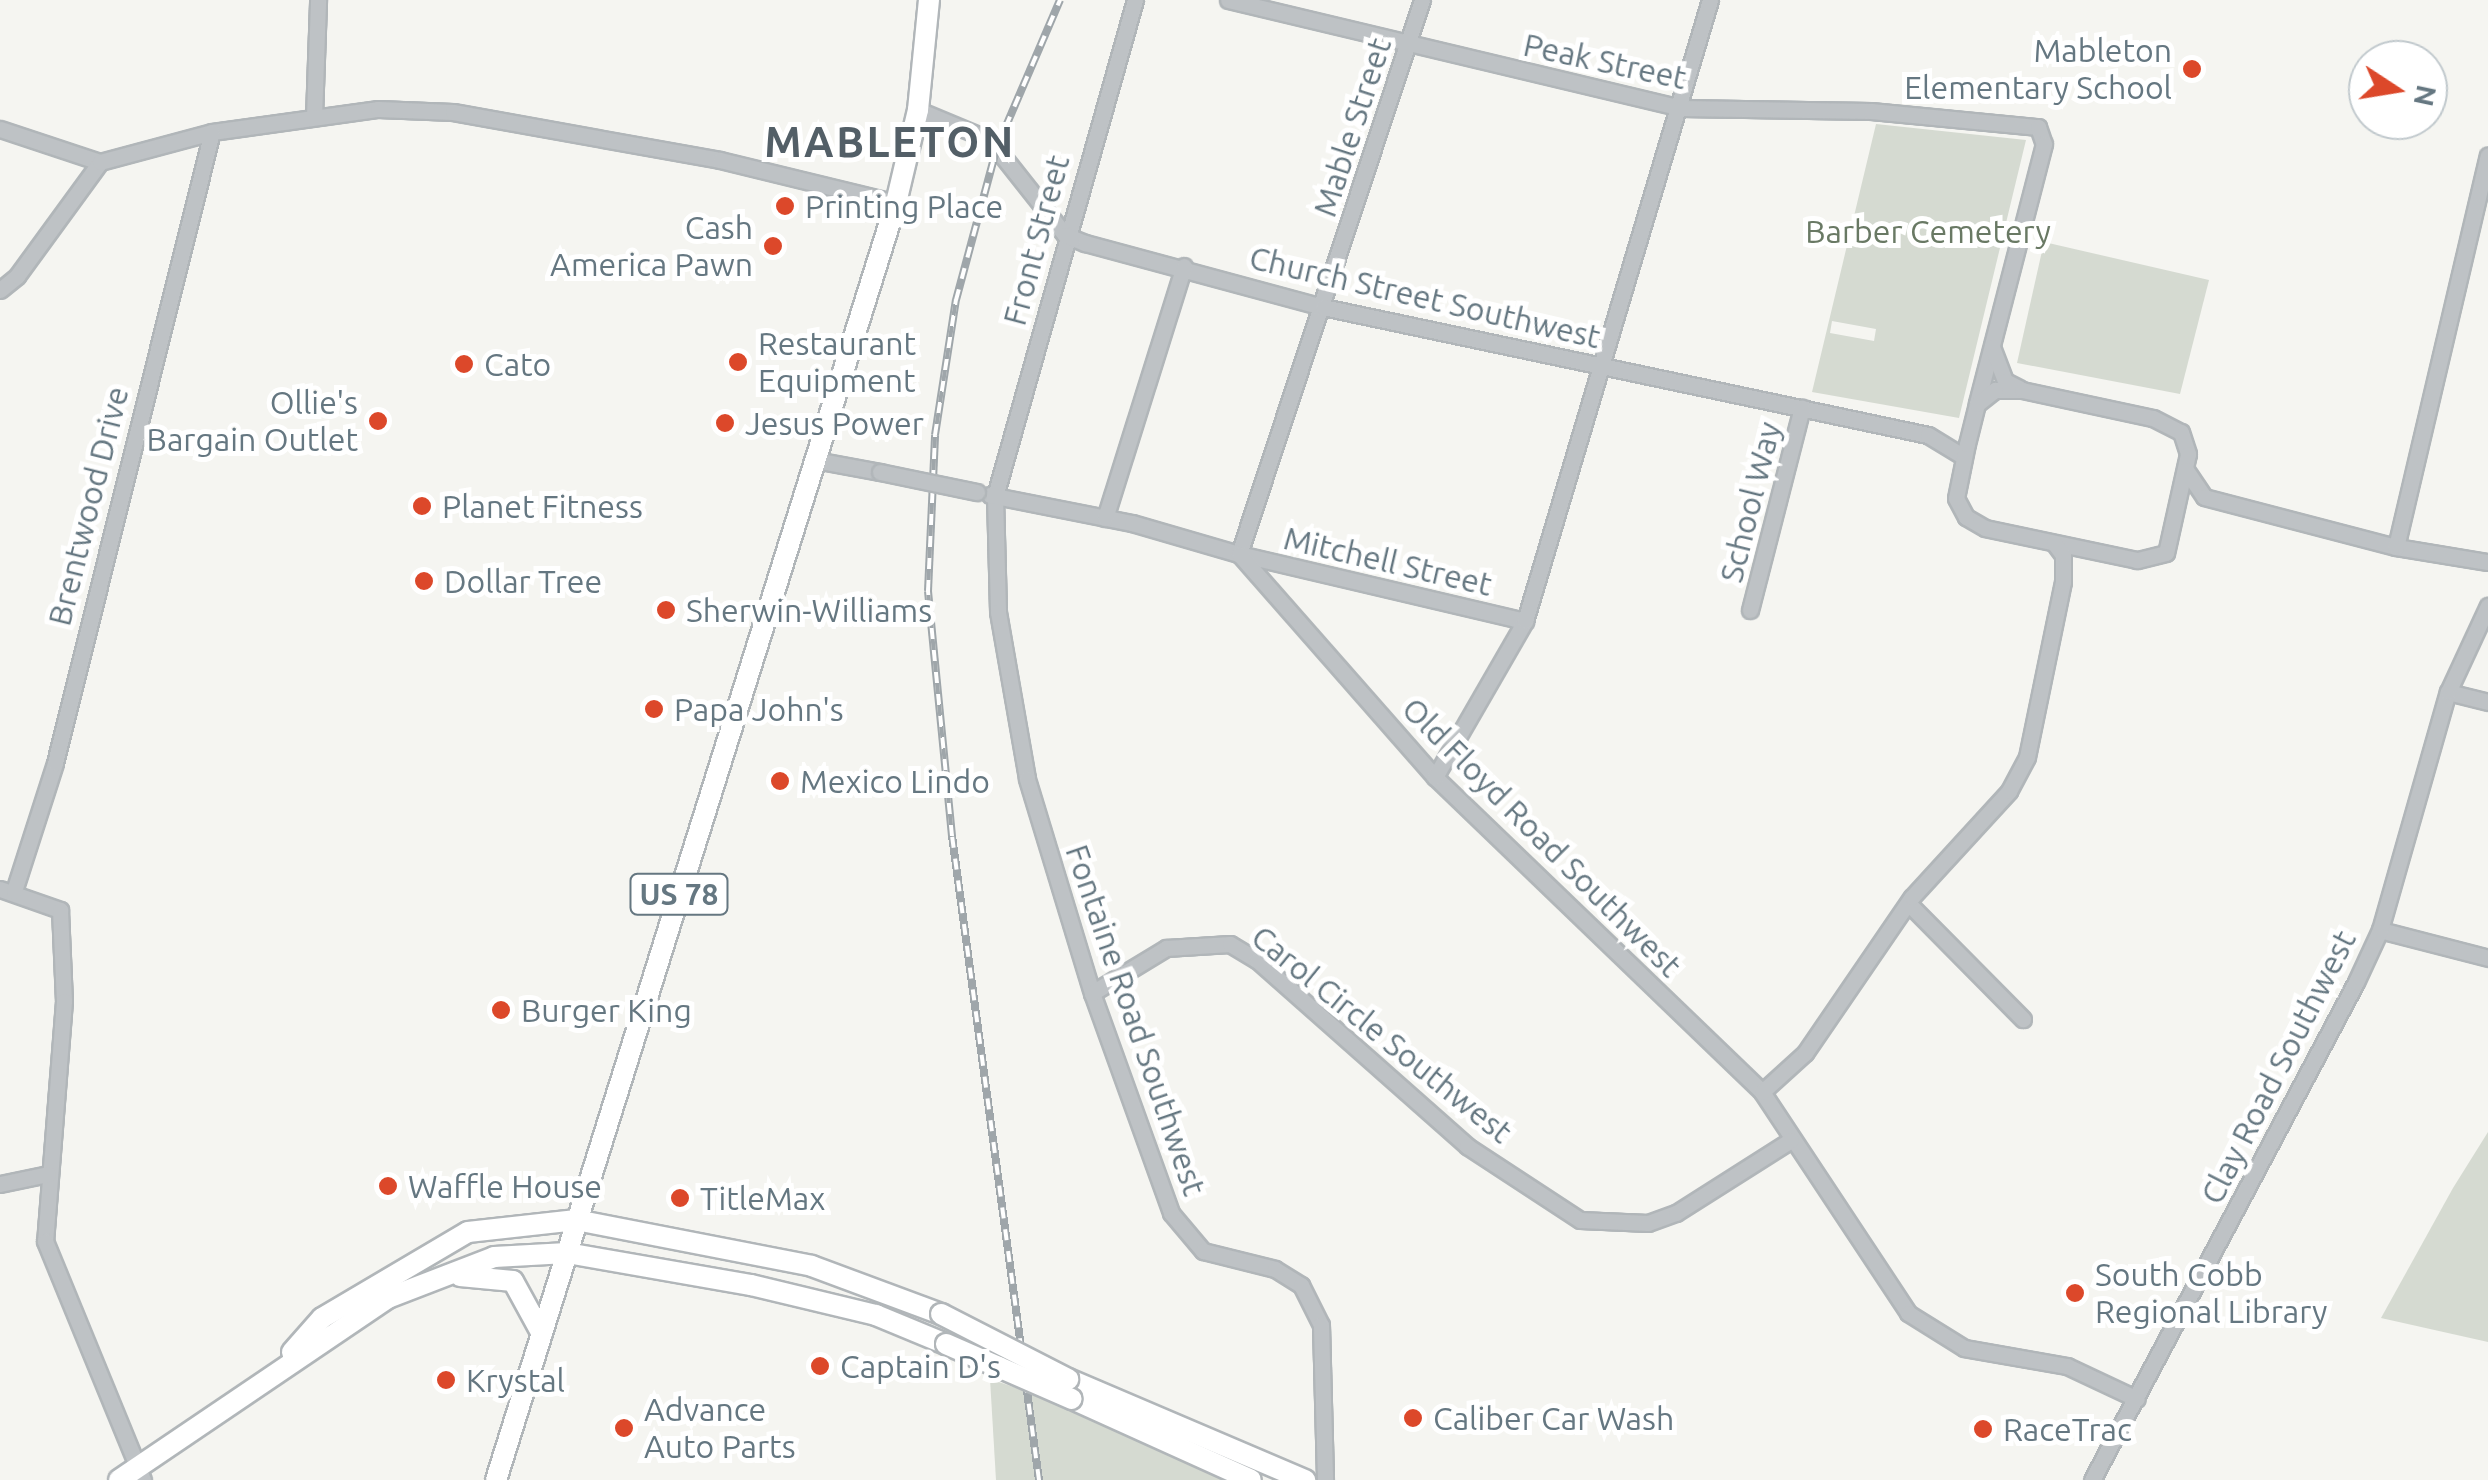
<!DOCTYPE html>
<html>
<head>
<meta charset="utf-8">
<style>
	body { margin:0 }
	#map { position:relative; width:2488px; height:1480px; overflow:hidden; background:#f5f5f1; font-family:Ubuntu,sans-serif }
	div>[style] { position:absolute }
	.green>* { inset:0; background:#d5dad1 }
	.roads { filter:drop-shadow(2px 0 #b1b6b9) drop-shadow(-2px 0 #b1b6b9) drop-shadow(0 2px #b1b6b9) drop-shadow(0 -2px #b1b6b9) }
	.minor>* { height:15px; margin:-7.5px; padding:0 7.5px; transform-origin:7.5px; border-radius:7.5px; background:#bec2c5 }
	.major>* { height:20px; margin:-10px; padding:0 10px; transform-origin:10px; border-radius:10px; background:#fff }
	.rail>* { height:8px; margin-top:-4px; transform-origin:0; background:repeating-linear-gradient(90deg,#fff 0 11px,#9fa6aa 0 22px); box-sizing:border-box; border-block:2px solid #9fa6aa }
	.bridges { filter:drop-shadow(2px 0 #b1b6b9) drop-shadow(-2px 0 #b1b6b9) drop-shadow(0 2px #b1b6b9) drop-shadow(0 -2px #b1b6b9) }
	.minor-bridge>* { height:15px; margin:-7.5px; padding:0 7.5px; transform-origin:7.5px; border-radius:7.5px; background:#bec2c5 }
	.major-bridge>* { height:20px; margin:-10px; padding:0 10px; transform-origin:10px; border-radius:10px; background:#fff }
	.dots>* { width:28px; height:28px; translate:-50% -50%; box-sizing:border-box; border:5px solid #fff; border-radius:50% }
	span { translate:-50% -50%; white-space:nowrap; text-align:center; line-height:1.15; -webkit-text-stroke:10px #fff; paint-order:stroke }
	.shield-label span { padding:2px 8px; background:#fff; border:2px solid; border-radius:8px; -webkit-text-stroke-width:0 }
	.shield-label { font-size:30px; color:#657781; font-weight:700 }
	.poi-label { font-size:32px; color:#657781 }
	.right { translate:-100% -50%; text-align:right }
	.left { translate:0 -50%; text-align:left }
	.street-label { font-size:32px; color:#657781 }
	.park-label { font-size:32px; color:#697964 }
	.district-label { font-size:42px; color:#535f67; font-weight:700; letter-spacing:2.5px }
	.north { position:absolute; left:2348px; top:40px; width:100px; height:100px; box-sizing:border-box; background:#fff; border:2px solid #c1c9cd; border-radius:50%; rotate:102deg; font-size:28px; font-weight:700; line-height:40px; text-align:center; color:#657781 }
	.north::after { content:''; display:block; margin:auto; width:35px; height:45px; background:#dc482a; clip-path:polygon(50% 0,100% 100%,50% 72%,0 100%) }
</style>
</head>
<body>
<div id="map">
	<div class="green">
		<i style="clip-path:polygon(evenodd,1876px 124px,2026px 140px,1959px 418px,1812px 392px,1876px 124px,1832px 321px,1876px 329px,1874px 341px,1830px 333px,1832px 321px)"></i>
		<i style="clip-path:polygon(2044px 242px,2209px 280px,2180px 394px,2017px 363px)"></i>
		<i style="clip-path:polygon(2488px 1132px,2488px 1342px,2381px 1318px,2453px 1188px)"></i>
		<i style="clip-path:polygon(990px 1379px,1069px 1406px,1248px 1480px,996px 1480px)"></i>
	</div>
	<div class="roads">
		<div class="minor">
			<i style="left:1135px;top:0;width:515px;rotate:105.76deg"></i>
			<i style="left:995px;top:496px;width:116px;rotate:88.5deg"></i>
			<i style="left:998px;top:612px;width:169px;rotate:80.1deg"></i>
			<i style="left:1027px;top:779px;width:224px;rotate:73.1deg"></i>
			<i style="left:1092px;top:993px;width:234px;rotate:70.2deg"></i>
			<i style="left:1171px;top:1213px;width:50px;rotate:49.9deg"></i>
			<i style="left:1203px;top:1251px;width:74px;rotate:14deg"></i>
			<i style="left:1275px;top:1269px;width:31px;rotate:32deg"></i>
			<i style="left:1301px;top:1285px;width:45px;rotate:63.4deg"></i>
			<i style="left:1321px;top:1325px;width:155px;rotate:88.5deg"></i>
			<i style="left:1228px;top:0;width:466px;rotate:13.4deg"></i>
			<i style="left:1681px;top:108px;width:190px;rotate:0.9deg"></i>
			<i style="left:1871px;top:111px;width:168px;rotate:5.5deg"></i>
			<i style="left:2038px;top:127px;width:18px;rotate:71deg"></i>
			<i style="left:2044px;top:144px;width:268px;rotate:104.5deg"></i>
			<i style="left:1422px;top:0;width:583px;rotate:108.28deg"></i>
			<i style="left:1239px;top:554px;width:294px;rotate:13.2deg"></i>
			<i style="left:918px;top:110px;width:78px;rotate:22.6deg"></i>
			<i style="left:990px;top:140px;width:121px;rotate:51.7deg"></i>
			<i style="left:1065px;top:235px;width:22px;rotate:22deg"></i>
			<i style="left:1085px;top:243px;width:246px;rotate:15.1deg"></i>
			<i style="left:1323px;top:307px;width:618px;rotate:11.95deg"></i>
			<i style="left:1928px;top:435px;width:42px;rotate:31.4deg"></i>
			<i style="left:314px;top:117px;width:117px;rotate:-88deg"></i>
			<i style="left:0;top:129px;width:105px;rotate:18.3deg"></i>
			<i style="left:0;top:290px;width:22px;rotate:-39deg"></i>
			<i style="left:17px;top:276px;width:141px;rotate:-53.9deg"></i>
			<i style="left:100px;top:162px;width:116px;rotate:-15deg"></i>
			<i style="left:212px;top:132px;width:168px;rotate:-7.9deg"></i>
			<i style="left:378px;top:109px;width:75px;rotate:2.3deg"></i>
			<i style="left:453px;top:112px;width:271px;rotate:10.2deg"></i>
			<i style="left:720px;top:160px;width:181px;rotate:13.7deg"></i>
			<i style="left:1992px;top:347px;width:36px;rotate:69deg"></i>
			<i style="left:2005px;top:381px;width:16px;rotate:27deg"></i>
			<i style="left:1995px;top:390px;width:27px"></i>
			<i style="left:2022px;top:390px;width:134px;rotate:12.1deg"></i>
			<i style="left:2153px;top:418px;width:31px;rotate:27deg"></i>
			<i style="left:2181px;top:432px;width:23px;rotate:72deg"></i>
			<i style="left:2188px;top:454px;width:101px;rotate:102.5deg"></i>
			<i style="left:2166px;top:553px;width:30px;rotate:166deg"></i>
			<i style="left:2137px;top:560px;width:155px;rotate:-168.1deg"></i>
			<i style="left:1985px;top:528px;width:22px;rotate:-150deg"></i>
			<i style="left:1966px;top:517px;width:21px;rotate:-118deg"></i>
			<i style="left:1956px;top:498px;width:55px;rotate:-78.5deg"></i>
			<i style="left:1967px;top:444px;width:41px;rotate:-76deg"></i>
			<i style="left:1977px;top:404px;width:23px;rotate:-38deg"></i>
			<i style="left:815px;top:460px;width:66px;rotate:10.5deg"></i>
			<i style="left:2186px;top:470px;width:32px;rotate:56deg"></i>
			<i style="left:2204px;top:497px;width:198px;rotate:14.6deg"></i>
			<i style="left:2396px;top:547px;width:93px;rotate:9.3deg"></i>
			<i style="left:990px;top:495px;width:145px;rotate:11.2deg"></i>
			<i style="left:1132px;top:523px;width:111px;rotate:16.2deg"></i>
			<i style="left:1239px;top:554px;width:297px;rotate:48.7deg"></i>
			<i style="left:1435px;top:777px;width:454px;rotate:43.9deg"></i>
			<i style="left:1762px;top:1092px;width:265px;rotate:56.5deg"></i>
			<i style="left:1908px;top:1313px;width:66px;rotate:32deg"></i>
			<i style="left:1964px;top:1348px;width:105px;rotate:9.9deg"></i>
			<i style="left:2067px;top:1366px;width:77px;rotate:25.2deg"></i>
			<i style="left:1105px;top:518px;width:264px;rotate:-72.6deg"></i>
			<i style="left:2396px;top:547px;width:402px;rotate:-76.8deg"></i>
			<i style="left:1750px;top:610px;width:209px;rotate:-75.6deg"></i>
			<i style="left:2448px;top:692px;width:41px;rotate:14deg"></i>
			<i style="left:1435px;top:777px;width:180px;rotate:-60deg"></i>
			<i style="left:1525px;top:621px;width:648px;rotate:-73.41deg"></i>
			<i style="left:0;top:889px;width:64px;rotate:19.3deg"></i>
			<i style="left:60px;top:910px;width:91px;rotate:87.5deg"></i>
			<i style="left:64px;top:1001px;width:241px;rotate:94.5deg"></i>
			<i style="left:45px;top:1241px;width:258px;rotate:67.7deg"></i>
			<i style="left:14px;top:891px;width:134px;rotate:-72.2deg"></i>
			<i style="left:55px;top:763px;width:650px;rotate:-76.03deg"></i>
			<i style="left:1909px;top:904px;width:162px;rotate:45.3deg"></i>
			<i style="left:2380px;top:930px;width:112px;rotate:14.5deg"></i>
			<i style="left:1092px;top:993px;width:87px;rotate:-31.3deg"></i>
			<i style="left:1166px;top:948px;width:64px;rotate:-3.6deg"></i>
			<i style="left:1230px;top:944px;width:31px;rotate:31deg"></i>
			<i style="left:1257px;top:960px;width:281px;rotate:41.5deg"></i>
			<i style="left:1467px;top:1146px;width:135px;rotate:33.2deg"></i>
			<i style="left:1580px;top:1220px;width:68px;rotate:2.5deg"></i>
			<i style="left:1648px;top:1223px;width:30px;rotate:-20deg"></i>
			<i style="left:1676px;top:1213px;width:136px;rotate:-32.4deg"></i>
			<i style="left:1762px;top:1092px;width:58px;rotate:-42.2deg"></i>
			<i style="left:1805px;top:1053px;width:189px;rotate:-55.6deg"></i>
			<i style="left:1912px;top:897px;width:144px;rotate:-47.5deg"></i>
			<i style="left:2009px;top:791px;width:38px;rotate:-62deg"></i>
			<i style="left:2027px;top:757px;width:179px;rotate:-78.4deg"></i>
			<i style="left:2063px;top:582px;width:27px;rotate:-90deg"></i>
			<i style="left:2063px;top:555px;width:15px;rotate:-127deg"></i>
			<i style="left:0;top:1184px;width:49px;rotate:-11.8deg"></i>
			<i style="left:2092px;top:1480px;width:564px;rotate:-62.07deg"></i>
			<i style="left:2356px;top:982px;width:57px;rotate:-65.2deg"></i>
			<i style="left:2380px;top:930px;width:248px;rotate:-74.1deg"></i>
			<i style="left:2448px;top:692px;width:95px;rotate:-65.1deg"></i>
		</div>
		<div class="major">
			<i style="left:460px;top:1276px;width:53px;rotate:5.4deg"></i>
			<i style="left:513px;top:1281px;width:60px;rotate:61.3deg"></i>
			<i style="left:292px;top:1352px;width:45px;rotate:-48.6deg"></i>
			<i style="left:322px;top:1318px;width:169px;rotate:-30.5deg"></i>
			<i style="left:468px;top:1232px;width:109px;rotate:-6.3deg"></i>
			<i style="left:576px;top:1220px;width:240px;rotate:11deg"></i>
			<i style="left:812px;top:1266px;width:138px;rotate:20.4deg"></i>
			<i style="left:1068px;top:1379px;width:258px;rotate:23.1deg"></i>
			<i style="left:1072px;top:1399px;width:196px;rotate:24.3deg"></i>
			<i style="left:119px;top:1480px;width:325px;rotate:-34.1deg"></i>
			<i style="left:388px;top:1298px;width:114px;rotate:-21.1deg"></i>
			<i style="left:494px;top:1257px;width:73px;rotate:-3.1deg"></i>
			<i style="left:567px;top:1253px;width:187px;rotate:9.9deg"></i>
			<i style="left:751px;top:1285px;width:129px;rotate:13.5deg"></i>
			<i style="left:876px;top:1315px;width:76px;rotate:22.5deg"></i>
			<i style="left:496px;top:1480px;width:1338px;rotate:-72.61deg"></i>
			<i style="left:896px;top:203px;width:96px;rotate:-76.7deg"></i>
			<i style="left:918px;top:110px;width:111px;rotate:-84.3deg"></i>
		</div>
	</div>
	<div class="rail">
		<i style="left:1039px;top:1480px;width:650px;rotate:-97.69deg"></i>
		<i style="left:952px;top:836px;width:246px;rotate:-95.6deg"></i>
		<i style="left:928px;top:591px;width:156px;rotate:-87.4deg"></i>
		<i style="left:935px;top:435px;width:137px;rotate:-81.2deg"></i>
		<i style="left:956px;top:300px;width:158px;rotate:-75deg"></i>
		<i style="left:997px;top:147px;width:160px;rotate:-66.8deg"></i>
	</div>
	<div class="bridges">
		<div class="minor-bridge">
			<i style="left:880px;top:472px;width:99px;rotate:11.7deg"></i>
		</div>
		<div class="major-bridge">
			<i style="left:941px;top:1314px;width:143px;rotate:27.1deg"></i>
			<i style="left:946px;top:1344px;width:137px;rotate:23.6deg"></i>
		</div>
	</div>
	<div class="dots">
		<i style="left:2192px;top:69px;background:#dc482a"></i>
		<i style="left:785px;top:206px;background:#dc482a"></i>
		<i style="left:773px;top:246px;background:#dc482a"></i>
		<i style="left:738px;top:362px;background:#dc482a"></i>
		<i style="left:464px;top:364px;background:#dc482a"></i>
		<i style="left:378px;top:421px;background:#dc482a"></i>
		<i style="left:725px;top:423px;background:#dc482a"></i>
		<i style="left:422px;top:506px;background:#dc482a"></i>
		<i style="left:424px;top:581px;background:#dc482a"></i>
		<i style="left:666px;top:610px;background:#dc482a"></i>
		<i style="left:654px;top:709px;background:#dc482a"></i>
		<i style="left:780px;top:781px;background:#dc482a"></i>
		<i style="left:501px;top:1010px;background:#dc482a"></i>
		<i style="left:388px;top:1186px;background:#dc482a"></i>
		<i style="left:680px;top:1198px;background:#dc482a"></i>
		<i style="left:2075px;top:1293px;background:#dc482a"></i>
		<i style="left:820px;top:1366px;background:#dc482a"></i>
		<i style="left:446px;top:1380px;background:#dc482a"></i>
		<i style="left:1413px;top:1418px;background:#dc482a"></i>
		<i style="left:624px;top:1428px;background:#dc482a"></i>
		<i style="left:1983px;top:1429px;background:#dc482a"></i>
	</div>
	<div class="shield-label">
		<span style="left:679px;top:894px">US 78</span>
	</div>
	<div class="poi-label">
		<span class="right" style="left:2172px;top:69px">Mableton<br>Elementary School</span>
		<span class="left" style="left:805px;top:206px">Printing Place</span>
		<span class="right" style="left:753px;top:246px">Cash<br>America Pawn</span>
		<span class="left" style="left:758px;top:362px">Restaurant<br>Equipment</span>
		<span class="left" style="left:484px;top:364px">Cato</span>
		<span class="right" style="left:358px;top:421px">Ollie's<br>Bargain Outlet</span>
		<span class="left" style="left:745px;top:423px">Jesus Power</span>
		<span class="left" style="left:442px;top:506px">Planet Fitness</span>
		<span class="left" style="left:444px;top:581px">Dollar Tree</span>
		<span class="left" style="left:686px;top:610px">Sherwin-Williams</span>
		<span class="left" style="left:674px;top:709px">Papa John's</span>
		<span class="left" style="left:800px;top:781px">Mexico Lindo</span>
		<span class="left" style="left:521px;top:1010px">Burger King</span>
		<span class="left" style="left:408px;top:1186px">Waffle House</span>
		<span class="left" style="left:700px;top:1198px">TitleMax</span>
		<span class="left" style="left:2095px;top:1293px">South Cobb<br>Regional Library</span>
		<span class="left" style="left:840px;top:1366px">Captain D's</span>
		<span class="left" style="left:466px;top:1380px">Krystal</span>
		<span class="left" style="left:644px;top:1428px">Advance<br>Auto Parts</span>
		<span class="left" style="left:1433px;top:1418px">Caliber Car Wash</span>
		<span class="left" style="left:2003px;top:1429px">RaceTrac</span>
	</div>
	<div class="street-label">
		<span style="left:1605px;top:61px;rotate:12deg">Peak Street</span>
		<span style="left:1352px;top:127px;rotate:-72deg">Mable Street</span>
		<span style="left:1036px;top:240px;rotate:-75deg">Front Street</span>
		<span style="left:1425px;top:297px;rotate:13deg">Church Street Southwest</span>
		<span style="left:1750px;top:502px;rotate:-76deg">School Way</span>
		<span style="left:88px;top:506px;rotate:-76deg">Brentwood Drive</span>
		<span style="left:1388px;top:561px;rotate:13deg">Mitchell Street</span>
		<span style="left:1542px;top:837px;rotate:45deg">Old Floyd Road Southwest</span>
		<span style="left:1136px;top:1020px;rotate:71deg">Fontaine Road Southwest</span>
		<span style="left:1382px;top:1034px;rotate:39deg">Carol Circle Southwest</span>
		<span style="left:2278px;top:1067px;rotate:-63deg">Clay Road Southwest</span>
	</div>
	<div class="park-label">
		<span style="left:1928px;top:231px">Barber Cemetery</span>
	</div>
	<div class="district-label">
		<span style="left:890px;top:142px">MABLETON</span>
	</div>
	<div class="north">N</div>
</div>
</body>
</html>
